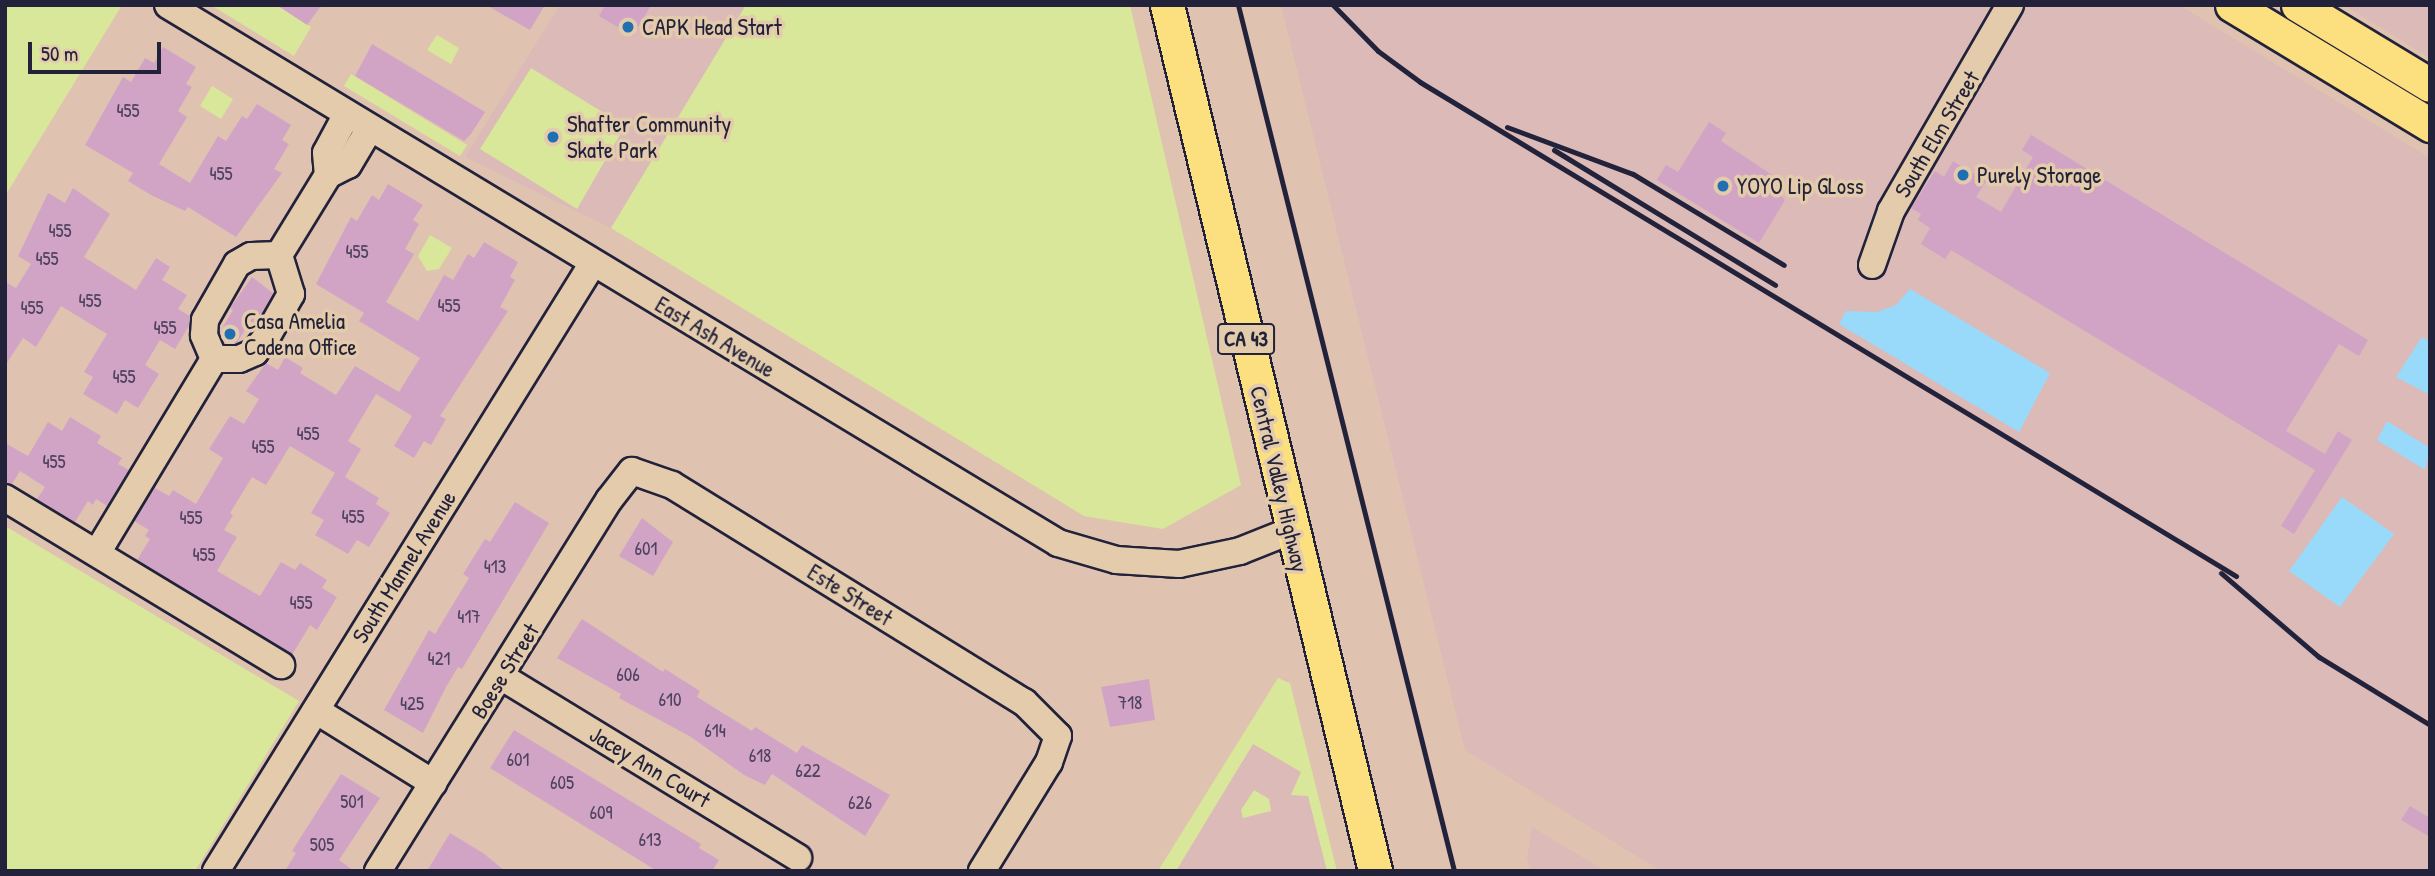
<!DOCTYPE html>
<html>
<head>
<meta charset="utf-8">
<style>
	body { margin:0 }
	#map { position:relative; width:2435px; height:876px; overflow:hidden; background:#dfc3b0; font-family:"Patrick Hand",sans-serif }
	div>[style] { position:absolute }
	.built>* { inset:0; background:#dbbab7 }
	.green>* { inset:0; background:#d9e79a }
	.water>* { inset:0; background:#99dafb }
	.building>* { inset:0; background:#d1a4c6 }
	.roads { filter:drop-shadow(2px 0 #22223b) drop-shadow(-2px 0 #22223b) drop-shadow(0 2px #22223b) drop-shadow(0 -2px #22223b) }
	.minor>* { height:26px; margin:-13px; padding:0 13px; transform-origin:13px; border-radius:13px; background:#e3cbab }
	.major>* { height:33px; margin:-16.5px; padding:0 16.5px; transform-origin:16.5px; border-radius:16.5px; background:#fce080 }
	.rail>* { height:5px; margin:-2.5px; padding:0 2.5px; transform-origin:2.5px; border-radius:2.5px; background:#22223b }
	.dots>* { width:19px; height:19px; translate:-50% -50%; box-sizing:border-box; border:4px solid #e3cbab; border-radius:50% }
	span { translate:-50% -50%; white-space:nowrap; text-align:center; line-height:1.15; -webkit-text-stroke:7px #e3cbab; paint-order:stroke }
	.number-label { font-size:19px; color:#4e425e }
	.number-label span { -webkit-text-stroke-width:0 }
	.shield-label span { padding:2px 5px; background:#e3cbab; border:2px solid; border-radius:5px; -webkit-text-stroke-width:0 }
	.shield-label { font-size:21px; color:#22223b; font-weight:700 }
	.poi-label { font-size:23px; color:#22223b }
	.left { translate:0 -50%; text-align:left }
	.street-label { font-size:23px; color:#22223b }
	.frame { position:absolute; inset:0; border:7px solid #22223b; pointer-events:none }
	.scale { position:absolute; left:28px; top:42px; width:133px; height:32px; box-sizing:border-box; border:4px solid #22223b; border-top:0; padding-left:9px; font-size:21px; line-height:24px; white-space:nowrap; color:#22223b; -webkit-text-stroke:5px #e3cbab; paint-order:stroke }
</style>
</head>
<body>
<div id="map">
	<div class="built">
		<i style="clip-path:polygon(560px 5px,746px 5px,611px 228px,465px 157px)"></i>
		<i style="clip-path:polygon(1281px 5px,2179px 5px,2430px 158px,2430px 871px,1661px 871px,1465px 750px)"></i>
		<i style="clip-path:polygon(2344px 5px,2430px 5px,2430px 58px)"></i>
		<i style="clip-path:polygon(1286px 677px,1332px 871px,1167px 871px)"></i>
		<i style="clip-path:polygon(1532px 827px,1605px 871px,1531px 871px,1527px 858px)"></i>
	</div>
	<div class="green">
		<i style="clip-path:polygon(5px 5px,122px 5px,5px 196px)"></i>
		<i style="clip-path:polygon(211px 5px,276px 5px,311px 27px,294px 56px)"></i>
		<i style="clip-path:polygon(746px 5px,1130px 5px,1241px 485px,1163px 529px,1084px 516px,611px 228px)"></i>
		<i style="clip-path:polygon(437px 35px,459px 48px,451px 64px,427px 50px)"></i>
		<i style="clip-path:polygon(531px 68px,625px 126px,577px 209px,480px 149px)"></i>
		<i style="clip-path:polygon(351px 74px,467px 145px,460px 156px,344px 86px)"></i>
		<i style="clip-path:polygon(212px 86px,233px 99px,221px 119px,200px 106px)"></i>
		<i style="clip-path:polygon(430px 235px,452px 248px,439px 269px,427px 271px,418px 256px)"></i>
		<i style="clip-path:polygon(5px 526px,299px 701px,195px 871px,5px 871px)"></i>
		<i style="clip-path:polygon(1278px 678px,1290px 683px,1337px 871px,1327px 871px,1308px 796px,1291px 795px,1301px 772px,1253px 744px,1176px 871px,1158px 871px)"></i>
		<i style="clip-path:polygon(1254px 790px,1269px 799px,1271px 811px,1243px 818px,1241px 810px)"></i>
	</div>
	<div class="water">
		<i style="clip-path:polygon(1910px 289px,2050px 373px,2019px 432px,1839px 324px,1846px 311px,1877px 312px,1896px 305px)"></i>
		<i style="clip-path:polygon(2422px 337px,2430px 342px,2430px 395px,2396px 377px)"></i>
		<i style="clip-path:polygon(2387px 421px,2430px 448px,2425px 470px,2377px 440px)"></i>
		<i style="clip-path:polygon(2342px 497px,2394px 534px,2340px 607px,2289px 571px)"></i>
	</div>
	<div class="building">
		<i style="clip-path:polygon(277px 5px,322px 5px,307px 25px)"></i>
		<i style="clip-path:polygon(486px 5px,545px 5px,530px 30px)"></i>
		<i style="clip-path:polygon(605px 5px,651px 5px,633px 36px,599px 16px)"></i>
		<i style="clip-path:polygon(372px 44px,485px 112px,471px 134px,464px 141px,355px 76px)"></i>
		<i style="clip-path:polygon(163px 47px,196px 67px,186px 84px,192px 87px,178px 111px,187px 117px,159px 164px,190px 183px,218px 136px,226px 141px,242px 116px,247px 119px,257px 104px,291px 125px,282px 140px,289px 144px,274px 169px,282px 173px,236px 237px,188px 207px,185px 211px,151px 195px,128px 181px,133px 173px,85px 145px,123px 77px,131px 82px,145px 58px,154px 63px)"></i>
		<i style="clip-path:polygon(1709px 122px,1726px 133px,1721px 141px,1781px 181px,1776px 190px,1785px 200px,1759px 243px,1657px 180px,1666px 165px,1678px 172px)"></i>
		<i style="clip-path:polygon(2031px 135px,2368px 340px,2359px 356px,2339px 344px,2286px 431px,2325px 454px,2338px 431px,2352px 440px,2294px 534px,2281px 526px,2315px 470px,1951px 250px,1945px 259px,1921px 244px,1930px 228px,1918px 220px,1921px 214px,1911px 208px,1935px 171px,1944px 177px,1953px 161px,1986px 181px,1976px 197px,2001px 212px,2033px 157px,2022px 150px)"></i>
		<i style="clip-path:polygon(388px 184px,423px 205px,413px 220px,419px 224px,405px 249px,414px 254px,386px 302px,418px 321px,444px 275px,453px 280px,468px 254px,474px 258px,484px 242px,518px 262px,510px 277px,515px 280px,500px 307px,508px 311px,440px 416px,446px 419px,431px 445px,424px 441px,414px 458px,394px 446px,412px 416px,376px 394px,348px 441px,361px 449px,345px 477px,379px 498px,376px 504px,390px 513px,369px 547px,357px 540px,348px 554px,315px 535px,324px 520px,311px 513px,335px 473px,290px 446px,266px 485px,252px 477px,230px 513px,233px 515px,224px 530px,237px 537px,217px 571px,260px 596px,281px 562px,295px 570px,300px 563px,327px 580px,322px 588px,337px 597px,317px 630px,310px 625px,292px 655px,137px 560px,150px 539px,145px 536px,149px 530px,134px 521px,155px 488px,169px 496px,173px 490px,196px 504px,223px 458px,209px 449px,230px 416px,244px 424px,259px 399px,246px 391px,266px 363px,278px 370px,285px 357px,303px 368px,300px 373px,336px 395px,355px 366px,399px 392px,420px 358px,359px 321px,364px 313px,316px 284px,351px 217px,357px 221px,372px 195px,379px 200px)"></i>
		<i style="clip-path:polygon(73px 188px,110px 214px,84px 257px,136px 290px,156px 258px,170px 267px,162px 280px,187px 295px,178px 309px,190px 316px,189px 326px,175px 349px,160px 340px,145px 365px,159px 374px,138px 408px,125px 400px,117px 414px,83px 394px,93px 377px,84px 372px,107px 334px,61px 306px,36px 347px,23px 338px,5px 366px,5px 282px,16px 288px,31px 264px,18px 256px,48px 193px,65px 203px)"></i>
		<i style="clip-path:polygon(252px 277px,273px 293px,256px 324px,250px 321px,237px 343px,225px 343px,220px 332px,233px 310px,230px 308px)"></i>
		<i style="clip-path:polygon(70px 417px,101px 436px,97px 443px,122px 458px,118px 464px,129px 470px,107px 506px,96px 499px,93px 505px,88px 501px,75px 522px,37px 499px,45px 487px,20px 471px,12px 484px,5px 482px,5px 443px,28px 456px,48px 422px,62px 431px)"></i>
		<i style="clip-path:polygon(515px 502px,549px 523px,462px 669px,458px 667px,446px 687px,423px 733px,384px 710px,429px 630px,435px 634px,469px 578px,463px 574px,485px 539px,490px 542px)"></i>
		<i style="clip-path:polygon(642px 518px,673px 542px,653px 576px,619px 556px)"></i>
		<i style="clip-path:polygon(582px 619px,663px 672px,665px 669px,700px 691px,697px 697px,752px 731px,755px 727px,797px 753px,802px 745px,890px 795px,865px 836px,772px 774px,765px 785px,744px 775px,691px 737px,619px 698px,621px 694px,557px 658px)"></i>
		<i style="clip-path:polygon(1149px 679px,1155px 720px,1110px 727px,1101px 687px)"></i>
		<i style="clip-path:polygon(514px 730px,701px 844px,699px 848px,719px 860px,712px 871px,657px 871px,490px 768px)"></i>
		<i style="clip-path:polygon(341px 774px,380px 798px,339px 860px,354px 871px,285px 871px,296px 853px,292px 851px)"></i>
		<i style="clip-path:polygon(2410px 806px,2430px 818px,2430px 837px,2401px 820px)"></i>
		<i style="clip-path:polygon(450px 833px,483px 853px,505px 871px,427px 871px)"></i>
	</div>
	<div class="roads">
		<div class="minor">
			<i style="left:168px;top:5px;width:1040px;rotate:31.15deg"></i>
			<i style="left:1058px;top:543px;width:60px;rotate:16.3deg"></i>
			<i style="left:1116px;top:560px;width:63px;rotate:3.6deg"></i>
			<i style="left:1179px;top:564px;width:62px;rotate:-12deg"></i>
			<i style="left:1240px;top:551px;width:54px;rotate:-21.8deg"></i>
			<i style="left:347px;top:114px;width:44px;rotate:118.3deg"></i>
			<i style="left:326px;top:153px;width:22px;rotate:85deg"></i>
			<i style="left:328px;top:175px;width:22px;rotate:-27deg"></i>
			<i style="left:348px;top:165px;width:43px;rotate:-59.3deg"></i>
			<i style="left:279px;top:255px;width:41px;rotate:72.9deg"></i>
			<i style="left:291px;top:294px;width:48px;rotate:119.7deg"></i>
			<i style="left:267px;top:336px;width:20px;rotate:127deg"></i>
			<i style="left:255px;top:352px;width:17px;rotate:156deg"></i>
			<i style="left:239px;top:359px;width:25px;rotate:180deg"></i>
			<i style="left:214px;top:359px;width:26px;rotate:-113deg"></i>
			<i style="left:204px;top:335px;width:15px;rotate:-86deg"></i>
			<i style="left:205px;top:320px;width:64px;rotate:-60.3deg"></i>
			<i style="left:237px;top:264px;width:16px;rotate:-30deg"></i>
			<i style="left:251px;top:256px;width:28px;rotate:-2deg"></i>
			<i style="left:279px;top:255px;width:94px;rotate:-58.5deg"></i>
			<i style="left:1872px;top:265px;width:57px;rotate:-70.6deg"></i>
			<i style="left:1891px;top:211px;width:238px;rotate:-60deg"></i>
			<i style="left:5px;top:498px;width:323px;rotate:31.2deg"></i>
			<i style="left:97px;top:553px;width:227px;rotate:-58.9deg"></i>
			<i style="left:502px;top:677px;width:347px;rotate:31.4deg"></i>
			<i style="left:317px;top:711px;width:137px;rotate:31.8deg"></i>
			<i style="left:216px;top:871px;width:715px;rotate:-58.2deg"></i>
			<i style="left:378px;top:871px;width:437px;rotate:-58.1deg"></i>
			<i style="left:609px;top:500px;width:37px;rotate:-52deg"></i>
			<i style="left:632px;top:471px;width:42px;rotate:19.3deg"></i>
			<i style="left:672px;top:485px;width:414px;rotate:31.7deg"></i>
			<i style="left:1024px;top:702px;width:48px;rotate:45deg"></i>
			<i style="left:1058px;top:736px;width:28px;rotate:109deg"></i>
			<i style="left:1049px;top:762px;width:128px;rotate:121.6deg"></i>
		</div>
		<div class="major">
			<i style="left:1167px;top:5px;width:891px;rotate:76.49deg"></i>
			<i style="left:2232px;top:5px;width:232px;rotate:31.2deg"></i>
			<i style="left:2298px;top:5px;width:154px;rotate:31.2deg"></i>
		</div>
	</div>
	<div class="rail">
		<i style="left:1238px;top:5px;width:893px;rotate:75.99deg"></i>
		<i style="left:1333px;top:5px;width:64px;rotate:45.6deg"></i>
		<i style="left:1378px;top:51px;width:52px;rotate:36.4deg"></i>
		<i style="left:1420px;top:82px;width:954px;rotate:31.19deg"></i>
		<i style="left:1507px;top:127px;width:134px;rotate:20.5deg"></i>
		<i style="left:1633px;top:174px;width:176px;rotate:31.1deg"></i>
		<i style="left:1554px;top:150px;width:259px;rotate:31.4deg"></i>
		<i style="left:2221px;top:573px;width:129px;rotate:40.6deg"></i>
		<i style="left:2319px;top:657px;width:130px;rotate:31.5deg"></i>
	</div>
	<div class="dots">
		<i style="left:628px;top:27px;background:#1f6fb2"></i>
		<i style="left:553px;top:137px;background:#1f6fb2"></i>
		<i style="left:1963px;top:175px;background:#1f6fb2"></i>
		<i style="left:1723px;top:186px;background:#1f6fb2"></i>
		<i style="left:230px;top:334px;background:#1f6fb2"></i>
	</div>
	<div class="number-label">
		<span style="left:128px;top:111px">455</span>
		<span style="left:221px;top:174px">455</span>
		<span style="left:60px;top:231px">455</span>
		<span style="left:357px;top:252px">455</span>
		<span style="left:47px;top:259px">455</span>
		<span style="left:90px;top:301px">455</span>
		<span style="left:449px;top:306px">455</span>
		<span style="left:32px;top:308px">455</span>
		<span style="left:165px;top:328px">455</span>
		<span style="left:124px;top:377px">455</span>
		<span style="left:308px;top:434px">455</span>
		<span style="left:263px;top:447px">455</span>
		<span style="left:54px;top:462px">455</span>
		<span style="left:353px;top:517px">455</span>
		<span style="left:191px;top:518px">455</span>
		<span style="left:646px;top:549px">601</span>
		<span style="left:204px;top:555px">455</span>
		<span style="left:495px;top:567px">413</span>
		<span style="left:301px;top:603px">455</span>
		<span style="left:469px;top:617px">417</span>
		<span style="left:439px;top:659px">421</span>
		<span style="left:628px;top:675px">606</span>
		<span style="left:670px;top:700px">610</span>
		<span style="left:1130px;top:703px">718</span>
		<span style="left:412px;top:704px">425</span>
		<span style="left:715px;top:731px">614</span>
		<span style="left:760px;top:756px">618</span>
		<span style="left:518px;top:760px">601</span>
		<span style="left:808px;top:771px">622</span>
		<span style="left:562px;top:783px">605</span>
		<span style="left:352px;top:802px">501</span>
		<span style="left:860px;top:803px">626</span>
		<span style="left:601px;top:813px">609</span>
		<span style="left:650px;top:840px">613</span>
		<span style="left:322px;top:845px">505</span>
	</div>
	<div class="shield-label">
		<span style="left:1246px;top:339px">CA 43</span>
	</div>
	<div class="poi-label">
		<span class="left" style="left:642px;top:27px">CAPK Head Start</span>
		<span class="left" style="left:567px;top:137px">Shafter Community<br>Skate Park</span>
		<span class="left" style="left:1977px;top:175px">Purely Storage</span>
		<span class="left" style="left:1737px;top:186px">YOYO Lip GLoss</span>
		<span class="left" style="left:244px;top:334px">Casa Amelia<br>Cadena Office</span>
	</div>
	<div class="street-label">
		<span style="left:1937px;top:134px;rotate:-59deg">South Elm Street</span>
		<span style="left:715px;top:337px;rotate:31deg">East Ash Avenue</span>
		<span style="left:1279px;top:479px;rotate:77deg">Central Valley Highway</span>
		<span style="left:404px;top:567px;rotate:-58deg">South Mannel Avenue</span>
		<span style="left:850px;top:595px;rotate:32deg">Este Street</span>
		<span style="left:505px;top:671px;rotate:-58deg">Boese Street</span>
		<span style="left:650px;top:767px;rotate:31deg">Jacey Ann Court</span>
	</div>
	<div class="frame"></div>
	<div class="scale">50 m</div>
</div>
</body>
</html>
